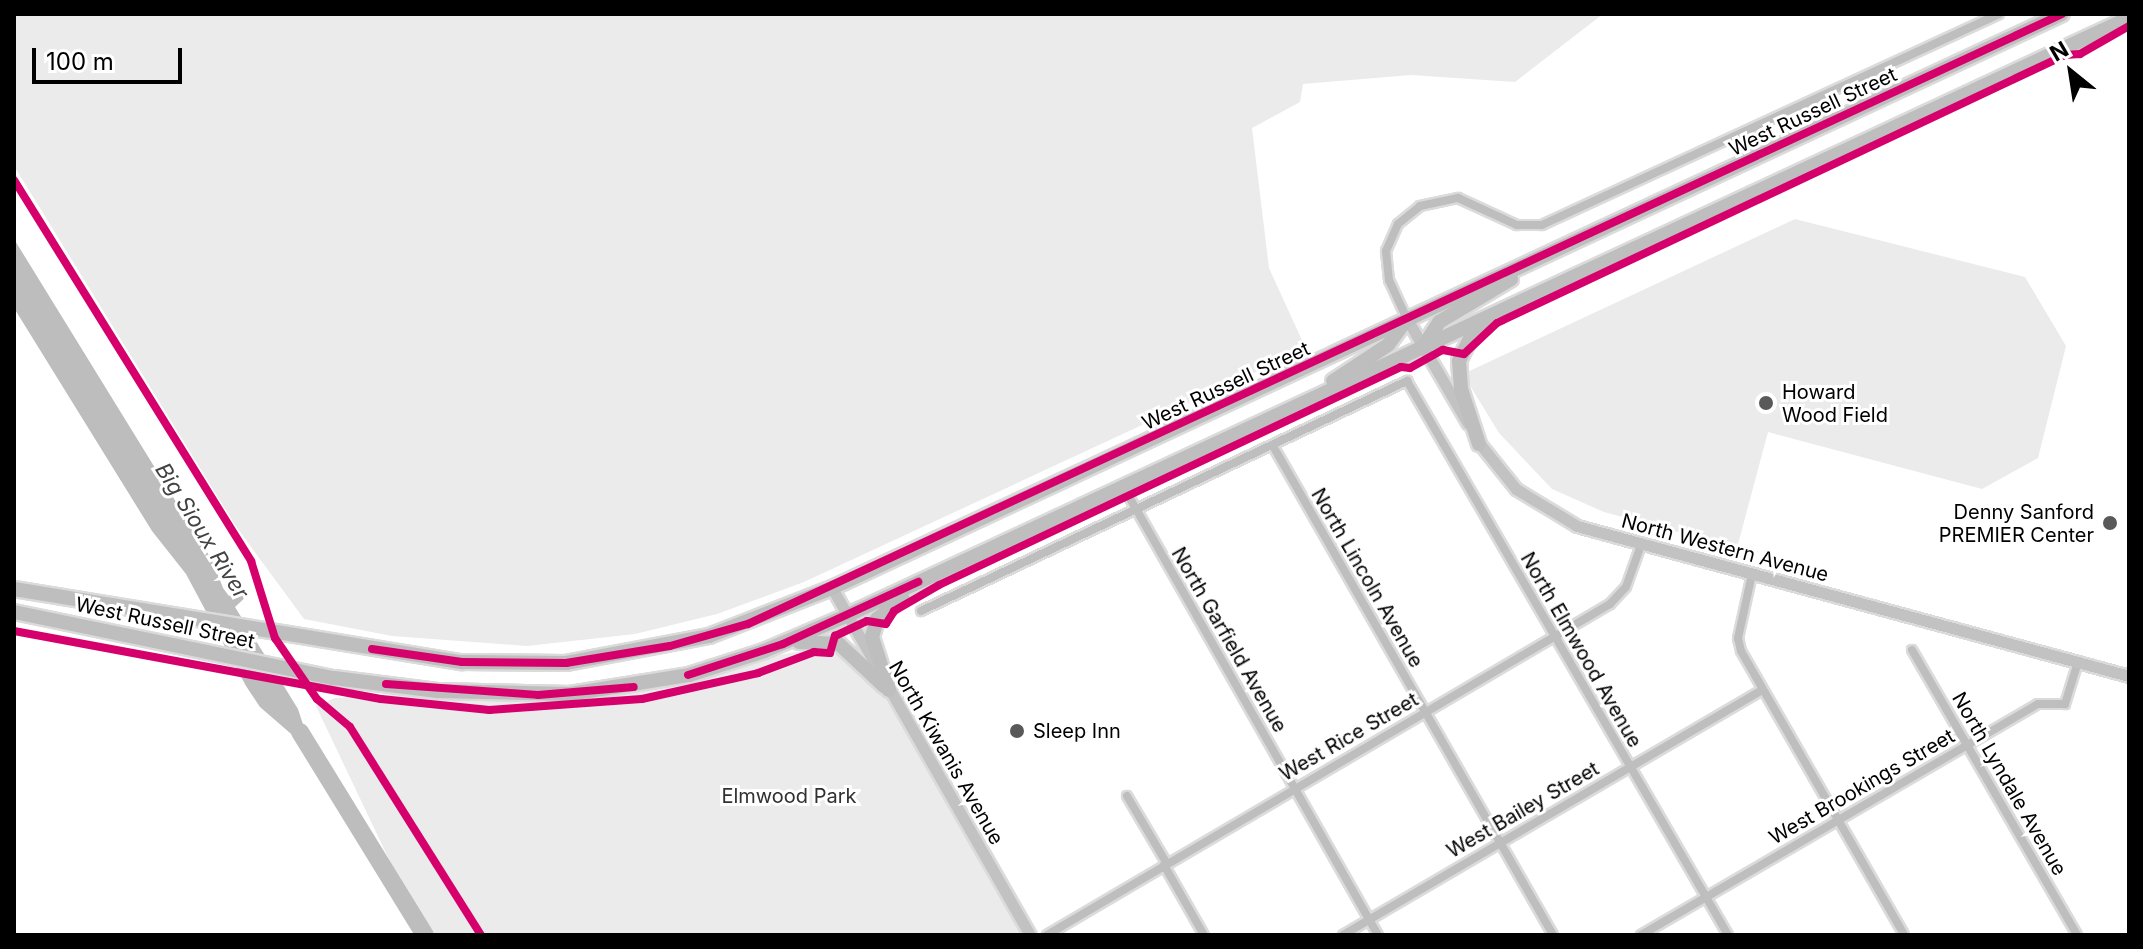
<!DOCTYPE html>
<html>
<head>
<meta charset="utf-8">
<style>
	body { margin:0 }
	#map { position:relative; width:2143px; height:949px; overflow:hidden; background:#fff; font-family:Inter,sans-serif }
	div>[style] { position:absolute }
	.green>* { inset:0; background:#ebebeb }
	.water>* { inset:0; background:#bdbdbd }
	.river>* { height:18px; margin:-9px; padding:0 9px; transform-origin:9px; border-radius:9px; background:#bdbdbd }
	.roads { filter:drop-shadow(2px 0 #dbdbdb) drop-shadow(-2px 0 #dbdbdb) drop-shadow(0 2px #dbdbdb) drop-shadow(0 -2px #dbdbdb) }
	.street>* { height:8px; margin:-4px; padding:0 4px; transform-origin:4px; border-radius:4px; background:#bebebe }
	.secondary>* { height:11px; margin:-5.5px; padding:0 5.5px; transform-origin:5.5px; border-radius:5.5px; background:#c2c2c2 }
	.highway>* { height:14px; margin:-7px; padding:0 7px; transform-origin:7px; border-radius:7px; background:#bebebe }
	.cycleway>* { height:8px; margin:-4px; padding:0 4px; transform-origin:4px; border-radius:4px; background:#d6006c }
	.dots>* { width:22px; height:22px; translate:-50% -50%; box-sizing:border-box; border:4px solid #fff; border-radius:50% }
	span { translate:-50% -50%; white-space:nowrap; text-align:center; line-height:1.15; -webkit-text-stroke:6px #fff; paint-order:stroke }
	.street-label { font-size:20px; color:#000 }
	.poi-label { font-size:20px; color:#000 }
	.left { translate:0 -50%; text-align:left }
	.right { translate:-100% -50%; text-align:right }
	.park-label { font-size:20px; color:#313131 }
	.water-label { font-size:22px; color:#424242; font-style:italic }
	.frame { position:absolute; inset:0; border:16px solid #000; pointer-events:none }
	.north { position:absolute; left:2031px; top:32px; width:80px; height:80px; -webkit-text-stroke:6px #fff; paint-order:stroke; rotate:330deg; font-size:22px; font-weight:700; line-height:32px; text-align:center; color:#000 }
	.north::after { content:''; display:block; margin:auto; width:28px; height:36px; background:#000; clip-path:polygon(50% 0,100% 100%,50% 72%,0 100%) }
	.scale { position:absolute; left:32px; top:48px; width:150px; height:36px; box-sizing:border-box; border:4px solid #000; border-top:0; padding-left:10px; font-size:24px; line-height:28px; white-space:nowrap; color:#000; -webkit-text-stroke:6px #fff; paint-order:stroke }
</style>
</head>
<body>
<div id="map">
	<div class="green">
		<i style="clip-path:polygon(14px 14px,1603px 14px,1515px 82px,1411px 75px,1303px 84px,1300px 102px,1252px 128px,1269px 268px,1306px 349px,804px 582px,717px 614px,635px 634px,527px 646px,392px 636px,304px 619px,235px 525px,14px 166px)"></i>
		<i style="clip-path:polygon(1795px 219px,2025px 277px,2066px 346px,2038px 458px,1982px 489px,1768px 432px,1737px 548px,1604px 512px,1552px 489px,1499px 433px,1463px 374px)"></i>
		<i style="clip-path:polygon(839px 644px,889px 690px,1030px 935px,425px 935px,316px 706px,335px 698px,437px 691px,570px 694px)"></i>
	</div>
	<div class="water">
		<i style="clip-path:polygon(14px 239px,213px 562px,223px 588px,229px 596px,245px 587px,249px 594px,235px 607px,298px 709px,312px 752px,260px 707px,246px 686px,186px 574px,152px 531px,14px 308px)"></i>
	</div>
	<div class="river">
		<i style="left:300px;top:732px;width:238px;rotate:58.4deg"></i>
	</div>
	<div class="roads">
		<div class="street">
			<i style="left:1407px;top:319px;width:43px;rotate:-114.8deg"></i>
			<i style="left:1389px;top:280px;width:29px;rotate:-96deg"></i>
			<i style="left:1386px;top:251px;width:30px;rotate:-66deg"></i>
			<i style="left:1398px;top:224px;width:28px;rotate:-39deg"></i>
			<i style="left:1420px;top:206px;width:39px;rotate:-12deg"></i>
			<i style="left:1458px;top:198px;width:65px;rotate:24.6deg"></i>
			<i style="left:1517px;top:225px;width:25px"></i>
			<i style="left:1542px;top:225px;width:503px;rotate:-24.78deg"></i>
			<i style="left:1273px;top:446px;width:563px;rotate:60.2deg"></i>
			<i style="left:1123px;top:486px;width:516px;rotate:60.41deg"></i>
			<i style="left:1752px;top:574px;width:66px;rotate:102.3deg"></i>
			<i style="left:1738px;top:638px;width:13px;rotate:77deg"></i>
			<i style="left:1741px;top:651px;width:327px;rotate:60.1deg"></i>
			<i style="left:921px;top:611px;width:538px;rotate:-25.33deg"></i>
			<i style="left:1407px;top:381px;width:640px;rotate:59.91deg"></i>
			<i style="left:1912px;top:650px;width:329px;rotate:59.9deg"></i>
			<i style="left:1127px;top:796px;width:79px;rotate:59.5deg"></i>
			<i style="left:1164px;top:865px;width:81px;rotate:60.3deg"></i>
			<i style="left:1047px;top:935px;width:653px;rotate:-30.45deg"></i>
			<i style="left:1610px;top:604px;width:23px;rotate:-47deg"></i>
			<i style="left:1626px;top:587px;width:45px;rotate:-70.3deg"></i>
			<i style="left:1343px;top:935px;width:485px;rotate:-30.3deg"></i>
			<i style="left:1641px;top:935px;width:459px;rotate:-30.2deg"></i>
			<i style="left:2038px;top:704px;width:27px"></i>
			<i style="left:2065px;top:704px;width:44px;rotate:-72.8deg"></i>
		</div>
		<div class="secondary">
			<i style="left:1407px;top:319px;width:121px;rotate:59.8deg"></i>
			<i style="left:1476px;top:439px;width:64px;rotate:51.3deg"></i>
			<i style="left:1516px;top:489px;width:71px;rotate:31.2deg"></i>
			<i style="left:1577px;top:526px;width:572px;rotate:15.2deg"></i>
			<i style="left:832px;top:588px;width:400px;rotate:60.3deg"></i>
		</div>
		<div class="highway">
			<i style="left:1423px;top:347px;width:30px;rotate:-57deg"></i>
			<i style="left:1439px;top:322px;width:84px;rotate:-30.8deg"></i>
			<i style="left:1333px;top:381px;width:66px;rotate:-33.2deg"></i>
			<i style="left:1388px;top:345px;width:32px;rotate:-54deg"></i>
			<i style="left:1479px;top:444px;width:58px;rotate:-108.1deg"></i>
			<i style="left:1461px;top:389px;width:28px;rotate:-94deg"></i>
			<i style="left:1459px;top:361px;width:28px;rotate:-64deg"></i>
			<i style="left:1471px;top:336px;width:22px;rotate:-39deg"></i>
			<i style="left:14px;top:589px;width:454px;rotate:9.3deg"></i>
			<i style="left:462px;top:662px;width:104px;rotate:0.6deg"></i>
			<i style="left:566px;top:663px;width:146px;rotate:-10.7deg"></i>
			<i style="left:709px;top:636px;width:132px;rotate:-21.3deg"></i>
			<i style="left:832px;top:588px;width:1357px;rotate:-25.02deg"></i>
			<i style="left:14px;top:612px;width:327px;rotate:11.7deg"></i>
			<i style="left:334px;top:678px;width:104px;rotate:7.2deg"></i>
			<i style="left:437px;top:691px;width:133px;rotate:1.3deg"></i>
			<i style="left:570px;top:694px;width:121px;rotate:-9.1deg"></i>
			<i style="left:689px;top:675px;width:79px;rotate:-17.7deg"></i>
			<i style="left:764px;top:651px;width:89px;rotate:-23.1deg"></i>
			<i style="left:846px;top:616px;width:1416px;rotate:-24.99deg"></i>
			<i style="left:799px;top:642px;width:40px;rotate:2.9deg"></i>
			<i style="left:839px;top:644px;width:62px;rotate:43deg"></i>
			<i style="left:889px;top:690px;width:56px;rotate:-107.8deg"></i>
			<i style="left:872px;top:637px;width:19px;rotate:-74deg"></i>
			<i style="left:877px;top:619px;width:33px;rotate:-40deg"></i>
		</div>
	</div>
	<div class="cycleway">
		<i style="left:14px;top:180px;width:449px;rotate:58.1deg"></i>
		<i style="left:251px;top:561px;width:81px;rotate:72.7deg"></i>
		<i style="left:275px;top:638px;width:74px;rotate:55.5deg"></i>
		<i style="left:317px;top:699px;width:43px;rotate:40.3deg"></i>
		<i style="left:350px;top:727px;width:246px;rotate:57.8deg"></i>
		<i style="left:14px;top:631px;width:373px;rotate:10.5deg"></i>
		<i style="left:381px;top:699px;width:109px;rotate:5.8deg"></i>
		<i style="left:489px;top:710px;width:153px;rotate:-4.1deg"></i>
		<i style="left:642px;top:699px;width:119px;rotate:-12.6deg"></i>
		<i style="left:758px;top:673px;width:60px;rotate:-20.6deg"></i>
		<i style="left:814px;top:652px;width:16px;rotate:4deg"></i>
		<i style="left:830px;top:653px;width:18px;rotate:-74deg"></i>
		<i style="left:835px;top:636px;width:35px;rotate:-25deg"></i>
		<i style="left:867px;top:621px;width:19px;rotate:9deg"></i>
		<i style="left:886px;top:624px;width:15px;rotate:-58deg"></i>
		<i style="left:894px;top:611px;width:52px;rotate:-30deg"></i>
		<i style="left:939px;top:585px;width:511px;rotate:-25.26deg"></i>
		<i style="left:1401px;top:367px;width:9px;rotate:6deg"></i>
		<i style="left:1410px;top:368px;width:38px;rotate:-29deg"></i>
		<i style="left:1443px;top:350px;width:21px;rotate:11deg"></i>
		<i style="left:1464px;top:354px;width:45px;rotate:-43.2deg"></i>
		<i style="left:1497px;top:323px;width:628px;rotate:-25.26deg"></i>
		<i style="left:2065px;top:55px;width:15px;rotate:-4deg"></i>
		<i style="left:2080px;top:54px;width:56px;rotate:-29.7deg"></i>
		<i style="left:372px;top:649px;width:91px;rotate:8.2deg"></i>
		<i style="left:462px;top:662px;width:104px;rotate:0.6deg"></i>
		<i style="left:566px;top:663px;width:105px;rotate:-9.3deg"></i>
		<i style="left:670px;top:646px;width:81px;rotate:-15.8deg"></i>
		<i style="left:748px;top:624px;width:1449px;rotate:-24.9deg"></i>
		<i style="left:688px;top:675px;width:100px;rotate:-18.1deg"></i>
		<i style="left:783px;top:644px;width:149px;rotate:-24.7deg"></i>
		<i style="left:386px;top:684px;width:152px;rotate:4.1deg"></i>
		<i style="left:538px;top:695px;width:96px;rotate:-4.8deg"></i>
	</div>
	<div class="dots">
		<i style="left:1766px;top:403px;background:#595959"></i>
		<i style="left:2110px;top:523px;background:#595959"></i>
		<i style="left:1017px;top:731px;background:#595959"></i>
	</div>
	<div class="street-label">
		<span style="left:1813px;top:112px;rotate:-25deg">West Russell Street</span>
		<span style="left:1226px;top:386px;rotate:-25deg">West Russell Street</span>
		<span style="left:1725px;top:548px;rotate:15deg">North Western Avenue</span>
		<span style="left:1367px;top:578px;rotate:60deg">North Lincoln Avenue</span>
		<span style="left:165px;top:623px;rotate:12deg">West Russell Street</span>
		<span style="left:1229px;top:640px;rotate:60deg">North Garfield Avenue</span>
		<span style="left:1581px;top:650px;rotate:60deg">North Elmwood Avenue</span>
		<span style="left:1349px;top:737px;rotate:-30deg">West Rice Street</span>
		<span style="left:946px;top:753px;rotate:60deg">North Kiwanis Avenue</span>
		<span style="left:2009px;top:784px;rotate:60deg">North Lyndale Avenue</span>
		<span style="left:1862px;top:787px;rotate:-30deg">West Brookings Street</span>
		<span style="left:1523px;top:810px;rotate:-30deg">West Bailey Street</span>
	</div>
	<div class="poi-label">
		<span class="left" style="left:1782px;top:404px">Howard<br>Wood Field</span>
		<span class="right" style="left:2094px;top:524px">Denny Sanford<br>PREMIER Center</span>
		<span class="left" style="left:1033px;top:731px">Sleep Inn</span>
	</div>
	<div class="park-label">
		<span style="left:789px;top:796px">Elmwood Park</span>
	</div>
	<div class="water-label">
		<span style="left:202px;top:531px;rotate:58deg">Big Sioux River</span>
	</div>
	<div class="frame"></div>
	<div class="north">N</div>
	<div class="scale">100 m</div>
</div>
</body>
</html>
